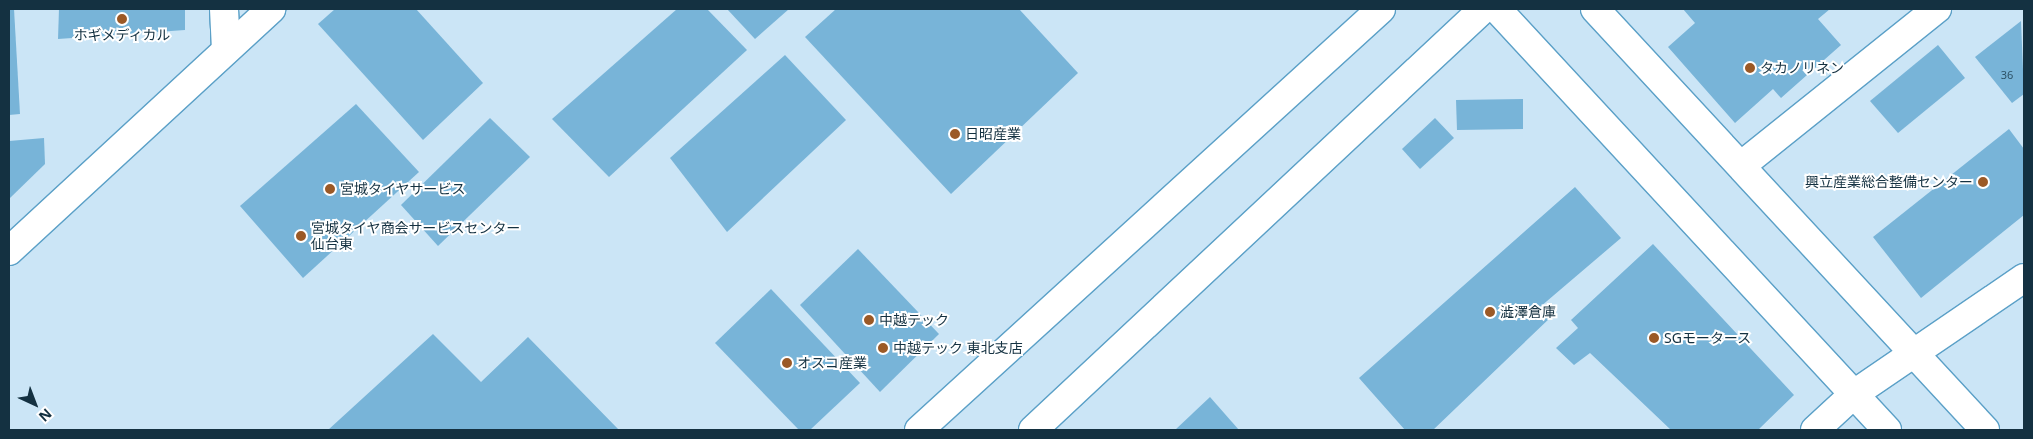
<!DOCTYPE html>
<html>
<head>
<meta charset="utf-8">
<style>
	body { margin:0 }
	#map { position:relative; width:2033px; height:439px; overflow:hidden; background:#cbe5f6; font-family:"Noto Sans","Noto Sans JP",sans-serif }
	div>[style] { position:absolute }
	.building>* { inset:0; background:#78b4d8 }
	.roads { filter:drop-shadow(1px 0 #5ba0c7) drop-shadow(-1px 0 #5ba0c7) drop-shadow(0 1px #5ba0c7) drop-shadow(0 -1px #5ba0c7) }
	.minor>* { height:28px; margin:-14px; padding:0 14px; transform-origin:14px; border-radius:14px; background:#fff }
	.tertiary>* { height:28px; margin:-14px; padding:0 14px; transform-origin:14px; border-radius:14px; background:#fff }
	.dots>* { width:14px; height:14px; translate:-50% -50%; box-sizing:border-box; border:2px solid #fff; border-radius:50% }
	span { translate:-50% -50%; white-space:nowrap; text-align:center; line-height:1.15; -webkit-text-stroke:4px #fff; paint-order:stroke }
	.number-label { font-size:11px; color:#2d5267 }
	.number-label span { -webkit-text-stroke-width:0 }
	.poi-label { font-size:14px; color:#143141 }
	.left { translate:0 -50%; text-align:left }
	.right { translate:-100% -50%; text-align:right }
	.frame { position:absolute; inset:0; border:10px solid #143141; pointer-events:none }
	.north { position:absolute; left:10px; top:379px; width:50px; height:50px; -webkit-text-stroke:4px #fff; paint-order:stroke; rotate:137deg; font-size:14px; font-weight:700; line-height:20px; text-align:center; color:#143141 }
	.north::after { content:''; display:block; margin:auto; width:18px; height:22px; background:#143141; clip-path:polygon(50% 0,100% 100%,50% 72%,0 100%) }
</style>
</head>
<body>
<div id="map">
	<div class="building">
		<i style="clip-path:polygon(9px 9px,14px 9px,20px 114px,9px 115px)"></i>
		<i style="clip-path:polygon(59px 9px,185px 9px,185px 30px,58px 39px)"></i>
		<i style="clip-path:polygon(335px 9px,416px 9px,483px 83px,423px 140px,318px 24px)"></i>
		<i style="clip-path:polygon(677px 9px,707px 9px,747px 50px,609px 177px,552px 119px)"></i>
		<i style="clip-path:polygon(727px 9px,789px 9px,755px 39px)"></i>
		<i style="clip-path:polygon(836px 9px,1019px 9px,1078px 73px,951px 194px,805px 37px)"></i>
		<i style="clip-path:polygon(1683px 9px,1830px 9px,1818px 19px,1841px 45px,1781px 98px,1773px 89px,1735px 123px,1668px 47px,1695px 23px)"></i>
		<i style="clip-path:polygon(2021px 21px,2024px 94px,2012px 103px,1975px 57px)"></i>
		<i style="clip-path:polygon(1938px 45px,1965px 78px,1898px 133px,1870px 101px)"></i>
		<i style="clip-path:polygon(785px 55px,846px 120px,727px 232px,670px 158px)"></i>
		<i style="clip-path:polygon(1523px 99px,1523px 129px,1457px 130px,1456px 100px)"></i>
		<i style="clip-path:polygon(356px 104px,419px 172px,303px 278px,240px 206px)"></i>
		<i style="clip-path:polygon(490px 118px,530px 157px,438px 246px,401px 205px)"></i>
		<i style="clip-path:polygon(1435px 118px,1454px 138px,1420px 169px,1402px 149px)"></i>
		<i style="clip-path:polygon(2009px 129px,2024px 149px,2024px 215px,1921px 298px,1873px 237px)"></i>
		<i style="clip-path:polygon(44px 138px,45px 164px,9px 199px,9px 141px)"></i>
		<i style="clip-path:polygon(1575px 187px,1621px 238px,1540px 307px,1551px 317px,1433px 430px,1405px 430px,1359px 378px)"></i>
		<i style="clip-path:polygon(1653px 244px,1794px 395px,1758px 430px,1671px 430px,1590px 353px,1574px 365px,1556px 348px,1578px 328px,1571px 320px)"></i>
		<i style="clip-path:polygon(858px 249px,939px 334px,880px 392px,800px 305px)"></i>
		<i style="clip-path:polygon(771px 289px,860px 383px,810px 430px,799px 430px,715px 343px)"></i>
		<i style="clip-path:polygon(433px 334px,481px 382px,528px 337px,619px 430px,328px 430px)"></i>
		<i style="clip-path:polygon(1210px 397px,1239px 430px,1175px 430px)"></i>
	</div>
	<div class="roads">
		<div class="minor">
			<i style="left:1742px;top:165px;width:250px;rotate:-38.7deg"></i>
		</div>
		<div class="tertiary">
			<i style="left:224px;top:9px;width:41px;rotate:87.2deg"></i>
			<i style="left:1497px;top:9px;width:574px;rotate:47.19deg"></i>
			<i style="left:1595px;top:9px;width:574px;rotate:47.19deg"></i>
			<i style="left:9px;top:251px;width:357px;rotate:-42.7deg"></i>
			<i style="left:919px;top:430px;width:625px;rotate:-42.34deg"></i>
			<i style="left:1033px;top:430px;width:616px;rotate:-43.09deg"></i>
			<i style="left:1815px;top:430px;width:53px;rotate:-42.7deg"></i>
			<i style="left:1854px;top:394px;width:206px;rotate:-34.3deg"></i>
		</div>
	</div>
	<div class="dots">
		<i style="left:122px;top:19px;background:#9b5926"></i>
		<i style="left:1750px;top:68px;background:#9b5926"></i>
		<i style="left:955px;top:134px;background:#9b5926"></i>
		<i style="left:1983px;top:182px;background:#9b5926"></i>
		<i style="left:330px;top:189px;background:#9b5926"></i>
		<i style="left:301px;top:236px;background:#9b5926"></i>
		<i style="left:1490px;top:312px;background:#9b5926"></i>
		<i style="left:869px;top:320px;background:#9b5926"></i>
		<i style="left:1654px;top:338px;background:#9b5926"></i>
		<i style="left:883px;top:348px;background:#9b5926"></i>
		<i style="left:787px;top:363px;background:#9b5926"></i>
	</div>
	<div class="number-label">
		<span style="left:2007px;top:75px">36</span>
	</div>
	<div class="poi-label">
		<span style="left:122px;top:35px">ホギメディカル</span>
		<span class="left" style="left:1760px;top:68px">タカノリネン</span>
		<span class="left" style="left:965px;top:134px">日昭産業</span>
		<span class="right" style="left:1973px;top:182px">興立産業総合整備センター</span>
		<span class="left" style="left:340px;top:189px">宮城タイヤサービス</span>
		<span class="left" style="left:311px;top:236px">宮城タイヤ商会サービスセンター<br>仙台東</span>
		<span class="left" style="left:1500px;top:312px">澁澤倉庫</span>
		<span class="left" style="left:879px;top:320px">中越テック</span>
		<span class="left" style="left:1664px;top:338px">SGモータース</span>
		<span class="left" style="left:893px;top:348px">中越テック 東北支店</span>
		<span class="left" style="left:797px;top:363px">オスコ産業</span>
	</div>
	<div class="frame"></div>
	<div class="north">N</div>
</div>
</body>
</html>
